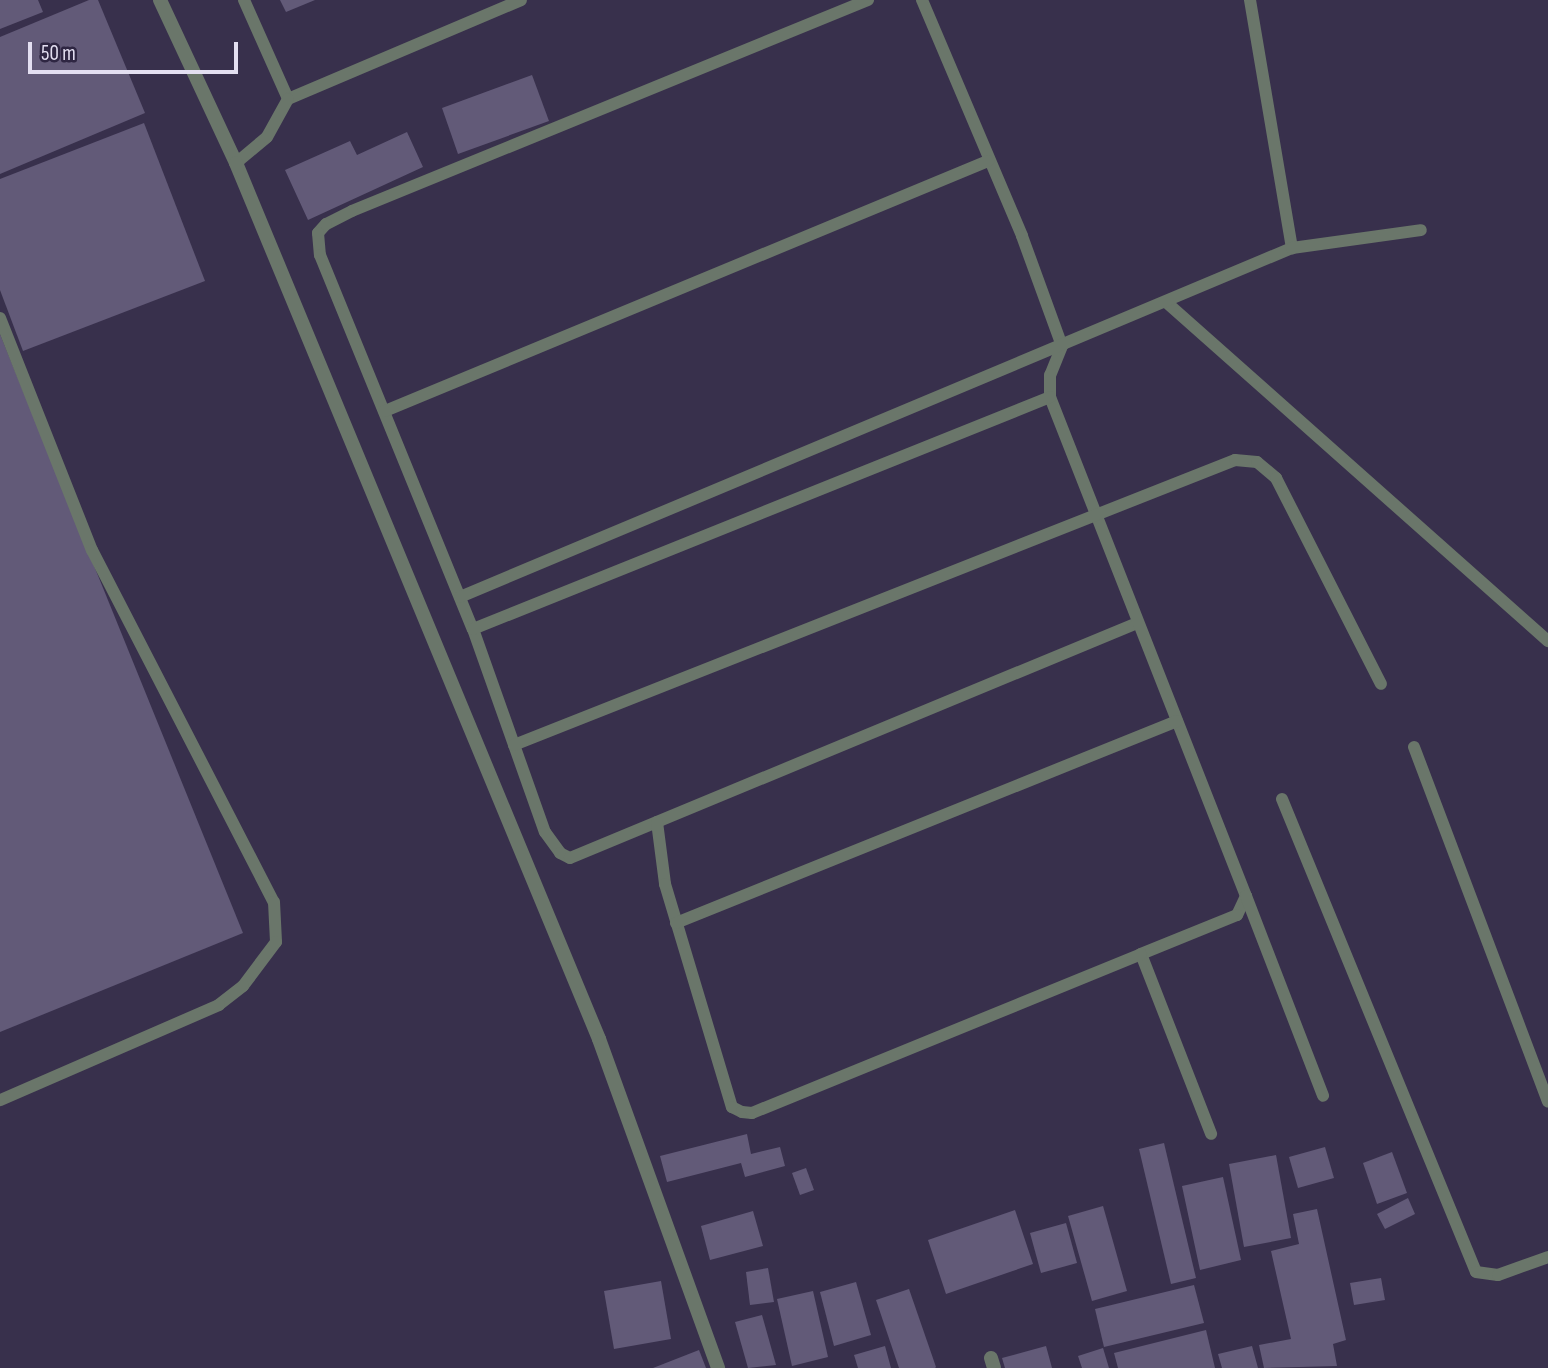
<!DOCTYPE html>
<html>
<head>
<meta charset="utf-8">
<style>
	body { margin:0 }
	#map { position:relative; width:1548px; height:1368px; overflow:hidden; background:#38304c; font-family:"Sofia Sans Condensed",sans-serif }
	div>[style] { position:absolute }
	.building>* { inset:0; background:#625a78 }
	.lane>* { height:12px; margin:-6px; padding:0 6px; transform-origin:6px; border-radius:6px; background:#6a766a }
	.street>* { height:14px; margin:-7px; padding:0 7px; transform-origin:7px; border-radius:7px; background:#6a766a }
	span { translate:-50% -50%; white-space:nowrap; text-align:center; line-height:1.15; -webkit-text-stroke:7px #2e2642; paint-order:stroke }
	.scale { position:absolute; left:28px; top:42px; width:210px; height:32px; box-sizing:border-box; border:4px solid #e3dff1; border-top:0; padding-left:9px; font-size:21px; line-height:24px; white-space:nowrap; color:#e3dff1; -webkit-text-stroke:5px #2e2642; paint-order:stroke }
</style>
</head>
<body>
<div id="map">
	<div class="building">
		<i style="clip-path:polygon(0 0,38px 0,43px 12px,0 29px)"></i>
		<i style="clip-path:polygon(89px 0,98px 0,145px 113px,0 174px,0 37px)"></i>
		<i style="clip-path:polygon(280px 0,315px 0,286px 12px)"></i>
		<i style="clip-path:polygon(532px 75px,549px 121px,458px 154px,442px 108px)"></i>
		<i style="clip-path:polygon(144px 123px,205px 281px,23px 351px,0 290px,0 179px)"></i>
		<i style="clip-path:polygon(407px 132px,423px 167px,308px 220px,285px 170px,350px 141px,357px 155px)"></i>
		<i style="clip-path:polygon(0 334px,243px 933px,0 1032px)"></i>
		<i style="clip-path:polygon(747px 1134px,751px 1154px,780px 1147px,785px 1166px,745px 1177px,741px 1163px,667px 1182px,660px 1156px)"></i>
		<i style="clip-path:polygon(1164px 1143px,1196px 1278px,1171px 1284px,1139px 1149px)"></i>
		<i style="clip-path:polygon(1325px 1147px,1334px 1178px,1298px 1188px,1289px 1157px)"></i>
		<i style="clip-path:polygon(1392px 1152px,1407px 1193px,1377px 1204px,1363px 1163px)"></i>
		<i style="clip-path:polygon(1276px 1155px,1291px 1238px,1244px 1247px,1229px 1164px)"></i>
		<i style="clip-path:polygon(806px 1168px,814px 1190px,800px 1195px,792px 1173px)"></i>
		<i style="clip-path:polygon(1223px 1177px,1241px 1260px,1200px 1270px,1182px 1186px)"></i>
		<i style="clip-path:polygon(1408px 1198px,1415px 1214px,1385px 1229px,1377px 1214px)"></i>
		<i style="clip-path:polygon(1103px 1206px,1127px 1291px,1092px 1301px,1068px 1216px)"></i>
		<i style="clip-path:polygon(1317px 1209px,1346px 1340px,1333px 1344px,1337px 1366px,1264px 1368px,1259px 1345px,1291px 1339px,1271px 1251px,1299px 1244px,1293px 1214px)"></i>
		<i style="clip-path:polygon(1015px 1210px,1033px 1264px,946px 1294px,928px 1240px)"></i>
		<i style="clip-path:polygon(753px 1211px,763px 1246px,710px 1260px,701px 1226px)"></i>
		<i style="clip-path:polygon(1066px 1223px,1077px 1263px,1041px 1273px,1030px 1233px)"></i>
		<i style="clip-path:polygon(768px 1268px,774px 1302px,750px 1305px,746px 1272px)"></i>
		<i style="clip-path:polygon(1381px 1278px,1385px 1300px,1354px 1305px,1350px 1283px)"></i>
		<i style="clip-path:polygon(661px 1281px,671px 1339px,614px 1349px,604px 1291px)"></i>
		<i style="clip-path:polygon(856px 1282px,871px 1335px,834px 1346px,820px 1292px)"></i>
		<i style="clip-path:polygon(1194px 1285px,1204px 1323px,1104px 1347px,1095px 1309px)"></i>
		<i style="clip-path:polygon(909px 1289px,936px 1367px,935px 1368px,899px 1368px,876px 1300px)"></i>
		<i style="clip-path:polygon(813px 1291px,828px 1357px,792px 1366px,777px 1299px)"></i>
		<i style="clip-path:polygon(762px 1315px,776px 1365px,748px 1368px,735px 1322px)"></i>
		<i style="clip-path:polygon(1206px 1330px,1215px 1368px,1118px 1368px,1114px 1353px)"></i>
		<i style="clip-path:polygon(885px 1346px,891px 1368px,858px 1368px,854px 1355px)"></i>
		<i style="clip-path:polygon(1046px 1346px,1052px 1368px,1005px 1368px,1002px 1358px)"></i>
		<i style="clip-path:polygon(1252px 1346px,1258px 1368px,1222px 1368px,1218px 1354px)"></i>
		<i style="clip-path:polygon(1103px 1348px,1109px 1368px,1082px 1368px,1078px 1356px)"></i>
		<i style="clip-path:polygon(699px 1350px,706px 1368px,653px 1368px)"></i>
	</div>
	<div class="lane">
		<i style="left:244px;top:0;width:108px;rotate:66deg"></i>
		<i style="left:288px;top:99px;width:253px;rotate:-23deg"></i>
		<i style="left:868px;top:0;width:557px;rotate:157.76deg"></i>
		<i style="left:352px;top:211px;width:29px;rotate:153deg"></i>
		<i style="left:326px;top:224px;width:12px;rotate:132deg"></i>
		<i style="left:318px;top:233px;width:22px;rotate:85deg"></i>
		<i style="left:320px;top:255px;width:404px;rotate:67.8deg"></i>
		<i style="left:473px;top:629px;width:215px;rotate:70.5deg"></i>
		<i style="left:545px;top:832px;width:26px;rotate:54deg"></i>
		<i style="left:560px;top:853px;width:11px;rotate:27deg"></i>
		<i style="left:570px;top:858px;width:614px;rotate:-22.51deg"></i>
		<i style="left:922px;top:0;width:256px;rotate:67deg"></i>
		<i style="left:1022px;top:236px;width:117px;rotate:70deg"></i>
		<i style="left:1062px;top:346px;width:31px;rotate:112deg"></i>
		<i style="left:1050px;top:375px;width:22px;rotate:90deg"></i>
		<i style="left:1050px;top:397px;width:536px;rotate:68.56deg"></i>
		<i style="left:1246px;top:896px;width:21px;rotate:115deg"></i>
		<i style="left:1237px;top:915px;width:104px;rotate:157.9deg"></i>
		<i style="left:1141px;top:954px;width:193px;rotate:68.7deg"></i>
		<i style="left:1250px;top:0;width:252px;rotate:80.4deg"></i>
		<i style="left:236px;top:163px;width:40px;rotate:-40deg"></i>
		<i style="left:267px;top:137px;width:43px;rotate:-61.1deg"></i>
		<i style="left:1166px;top:302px;width:511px;rotate:41.59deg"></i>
		<i style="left:0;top:318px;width:250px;rotate:68.4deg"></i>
		<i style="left:92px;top:550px;width:396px;rotate:62.7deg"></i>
		<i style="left:274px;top:902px;width:40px;rotate:87.1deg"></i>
		<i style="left:276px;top:942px;width:55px;rotate:126.9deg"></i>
		<i style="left:243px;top:986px;width:31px;rotate:142deg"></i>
		<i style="left:219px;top:1005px;width:239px;rotate:156.5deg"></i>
		<i style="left:385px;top:411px;width:653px;rotate:-22.52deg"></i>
		<i style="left:460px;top:597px;width:902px;rotate:-22.76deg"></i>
		<i style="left:1292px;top:248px;width:130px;rotate:-7.9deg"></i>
		<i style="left:473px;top:629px;width:622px;rotate:-21.9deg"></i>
		<i style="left:514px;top:745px;width:775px;rotate:-21.57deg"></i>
		<i style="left:1235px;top:460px;width:22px;rotate:5deg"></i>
		<i style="left:1257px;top:462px;width:25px;rotate:40deg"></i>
		<i style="left:1276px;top:478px;width:231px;rotate:63deg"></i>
		<i style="left:1414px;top:747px;width:379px;rotate:69.3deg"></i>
		<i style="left:1282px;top:799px;width:511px;rotate:67.7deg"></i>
		<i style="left:1476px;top:1272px;width:22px;rotate:8deg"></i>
		<i style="left:1498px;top:1275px;width:53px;rotate:-19.8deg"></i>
		<i style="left:657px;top:822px;width:63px;rotate:82.6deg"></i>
		<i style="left:665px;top:884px;width:233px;rotate:73.3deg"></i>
		<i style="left:732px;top:1107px;width:11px;rotate:27deg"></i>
		<i style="left:742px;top:1112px;width:10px;rotate:6deg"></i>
		<i style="left:752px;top:1113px;width:420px;rotate:-22.2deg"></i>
		<i style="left:1246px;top:896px;width:214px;rotate:68.9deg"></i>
		<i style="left:676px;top:923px;width:540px;rotate:-21.96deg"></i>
	</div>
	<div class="street">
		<i style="left:160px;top:0;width:180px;rotate:65deg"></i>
		<i style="left:236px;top:163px;width:948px;rotate:67.49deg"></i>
		<i style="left:599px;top:1039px;width:350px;rotate:70.1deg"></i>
		<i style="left:991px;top:1358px;width:10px;rotate:73deg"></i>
	</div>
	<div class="scale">50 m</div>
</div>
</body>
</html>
